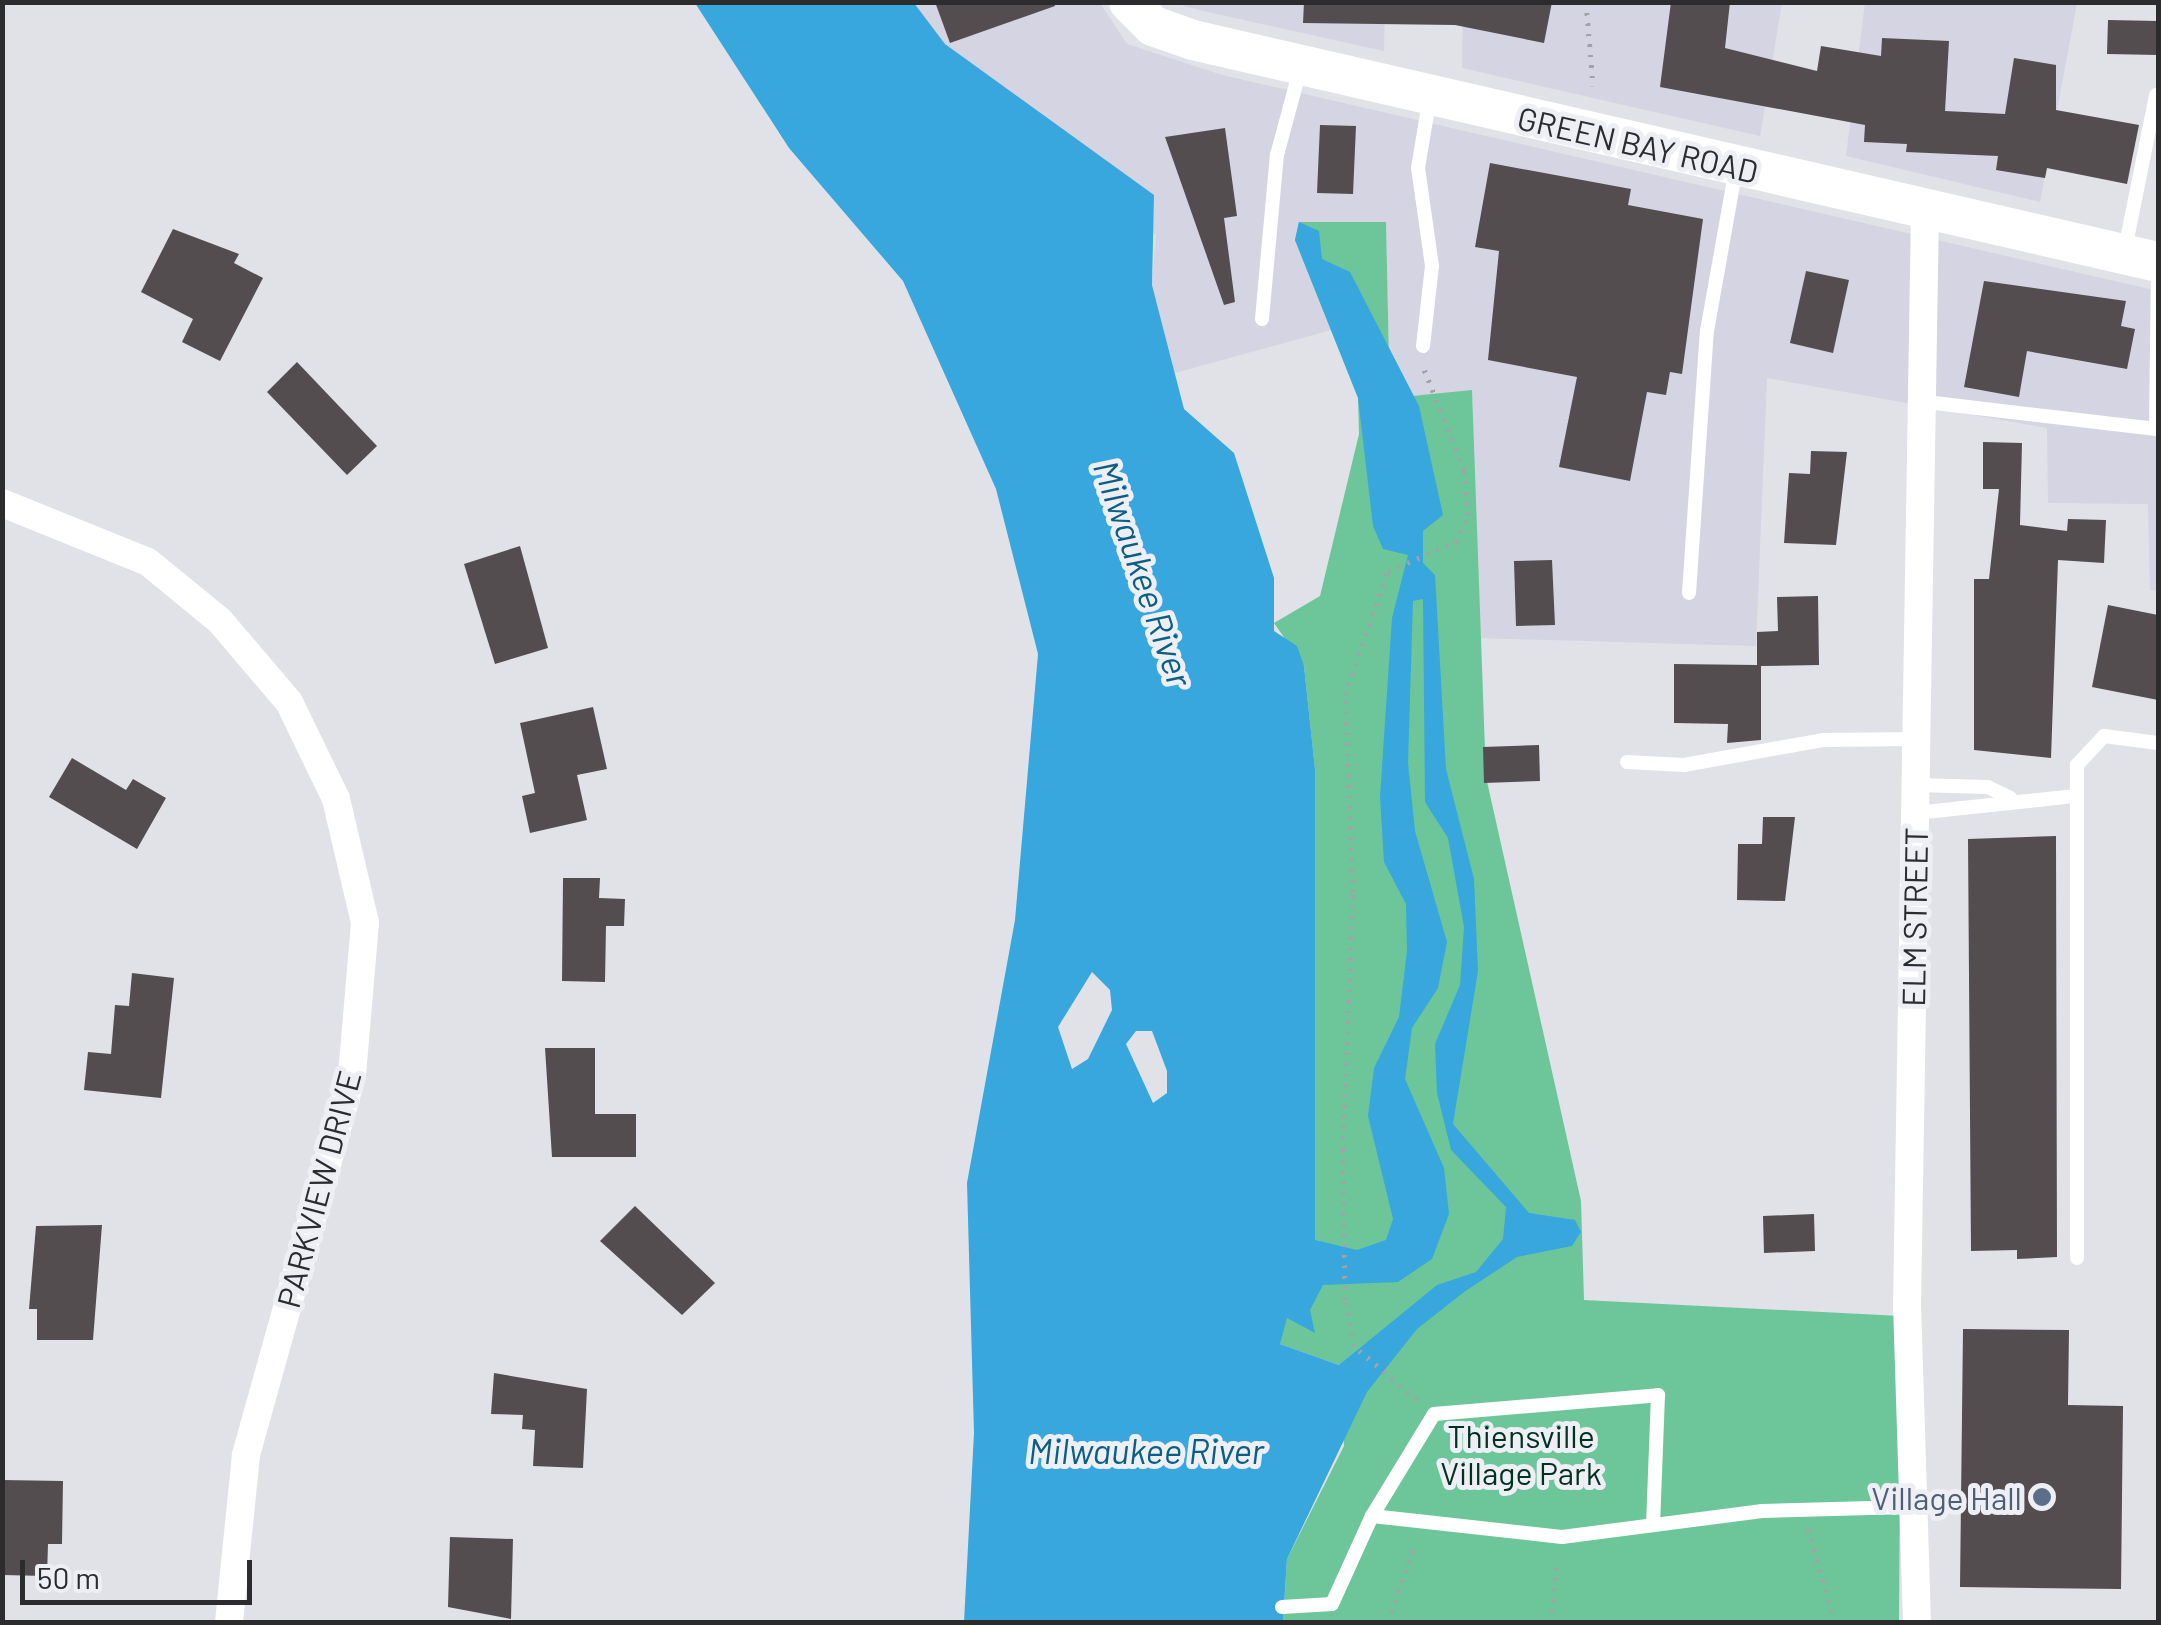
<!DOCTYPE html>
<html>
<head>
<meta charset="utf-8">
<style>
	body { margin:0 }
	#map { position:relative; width:2161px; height:1625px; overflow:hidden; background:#e1e1e8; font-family:Barlow,sans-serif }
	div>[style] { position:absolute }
	.built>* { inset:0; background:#d4d4e2 }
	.green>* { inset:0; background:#6cc69a }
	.water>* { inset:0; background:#37a7dd }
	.building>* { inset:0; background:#534d50 }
	.path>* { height:5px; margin-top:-2.5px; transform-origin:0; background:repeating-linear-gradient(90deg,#a2a2a8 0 2.5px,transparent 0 10.5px) }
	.lane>* { height:14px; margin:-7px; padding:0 7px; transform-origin:7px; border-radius:7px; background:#fff }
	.street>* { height:28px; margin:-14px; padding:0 14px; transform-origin:14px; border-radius:14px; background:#fff }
	.secondary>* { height:40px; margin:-20px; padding:0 20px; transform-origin:20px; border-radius:20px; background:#fff }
	.dots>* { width:28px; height:28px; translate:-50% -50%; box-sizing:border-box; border:5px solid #eeeef5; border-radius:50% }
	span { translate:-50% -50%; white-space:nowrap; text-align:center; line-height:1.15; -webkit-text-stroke:10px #eeeef5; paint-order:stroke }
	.street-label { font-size:32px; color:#2c2c2f }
	.park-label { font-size:32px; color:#00321f }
	.service-label { font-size:32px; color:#4e5e75 }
	.right { translate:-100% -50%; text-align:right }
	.water-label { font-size:35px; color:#095f84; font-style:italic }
	.frame { position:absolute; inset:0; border:5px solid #2c2c2f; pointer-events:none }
	.scale { position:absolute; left:20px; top:1560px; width:232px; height:45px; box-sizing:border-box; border:5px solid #2c2c2f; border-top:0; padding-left:12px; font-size:30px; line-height:35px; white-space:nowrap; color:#2c2c2f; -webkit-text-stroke:8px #eeeef5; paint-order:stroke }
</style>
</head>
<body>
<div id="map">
	<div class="built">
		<i style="clip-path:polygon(914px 3px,1100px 3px,1127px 44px,1222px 75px,2158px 291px,2158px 591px,2150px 590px,2148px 504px,2048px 503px,2047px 428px,1767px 378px,1756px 646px,1477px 638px,1472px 391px,1412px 396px,1389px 360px,1386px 222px,1313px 282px,1335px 329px,1175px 373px,1152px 285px,1156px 235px,1044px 116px,945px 44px)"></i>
		<i style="clip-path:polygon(1174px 3px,1385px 3px,1384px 51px,1203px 11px)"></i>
		<i style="clip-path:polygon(1463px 3px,1782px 3px,1760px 136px,1462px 68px)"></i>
		<i style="clip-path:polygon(1865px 3px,2077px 3px,2040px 202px,1846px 156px)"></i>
	</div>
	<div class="green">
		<i style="clip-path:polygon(1299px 222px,1386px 222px,1389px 360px,1412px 396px,1472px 390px,1486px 777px,1581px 1201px,1584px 1300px,1901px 1316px,1899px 1622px,1283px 1622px,1287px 1559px,1344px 1446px,1339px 1365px,1280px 1344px,1314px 961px,1315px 770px,1304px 666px,1274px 623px,1320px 596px,1359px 434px,1358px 397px,1295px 240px)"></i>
	</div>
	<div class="water">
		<i style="clip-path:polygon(evenodd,695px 3px,914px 3px,945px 44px,1154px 195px,1152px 285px,1184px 409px,1234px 453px,1274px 578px,1274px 631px,1297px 646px,1304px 666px,1315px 769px,1315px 1240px,1357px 1250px,1386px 1240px,1393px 1219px,1368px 1116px,1374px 1068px,1399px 1017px,1407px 951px,1406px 904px,1384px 862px,1380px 797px,1392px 618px,1408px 555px,1383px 549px,1373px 526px,1358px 398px,1295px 240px,1299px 222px,1319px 231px,1322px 259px,1350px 272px,1419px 406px,1443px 515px,1423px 531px,1423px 563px,1435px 575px,1446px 769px,1474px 879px,1478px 971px,1453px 1124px,1529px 1213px,1575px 1220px,1581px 1232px,1572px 1246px,1517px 1257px,1464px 1292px,1417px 1329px,1367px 1392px,1287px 1559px,1283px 1622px,964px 1622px,974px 1433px,967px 1183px,1015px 920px,1038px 654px,996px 489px,903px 281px,789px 148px,695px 3px,1423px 599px,1425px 802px,1448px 838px,1464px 927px,1460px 985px,1435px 1044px,1437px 1093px,1451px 1150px,1506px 1207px,1503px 1239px,1476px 1272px,1437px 1285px,1339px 1365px,1280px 1344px,1287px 1318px,1315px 1333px,1310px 1310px,1323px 1285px,1398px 1282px,1432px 1259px,1449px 1214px,1444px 1168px,1405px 1079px,1412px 1028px,1438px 988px,1447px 942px,1415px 831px,1408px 763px,1413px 601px,1423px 599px,695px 3px,1092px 972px,1110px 990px,1112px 1010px,1088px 1059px,1072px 1069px,1058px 1027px,1092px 972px,695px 3px,1136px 1031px,1152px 1031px,1167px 1071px,1167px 1093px,1153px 1103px,1126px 1044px,1136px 1031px)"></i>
	</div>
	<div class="building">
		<i style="clip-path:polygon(935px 2px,1054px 2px,1055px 6px,950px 43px)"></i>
		<i style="clip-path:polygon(1304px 2px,1552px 2px,1544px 43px,1455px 25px,1303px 23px)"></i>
		<i style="clip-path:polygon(1671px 2px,1730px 2px,1725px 48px,1817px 71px,1821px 46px,1881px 56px,1882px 38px,1949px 41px,1945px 111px,2005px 114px,2014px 58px,2056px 65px,2056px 110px,2139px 125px,2127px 184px,2047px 168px,2045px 178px,1996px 170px,1998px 156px,1906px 152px,1907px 144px,1864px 142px,1865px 125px,1660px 87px)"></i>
		<i style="clip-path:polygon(2108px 20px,2158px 21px,2158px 55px,2107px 54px)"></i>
		<i style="clip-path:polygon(1320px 125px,1356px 126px,1353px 194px,1317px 193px)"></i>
		<i style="clip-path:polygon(1225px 128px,1237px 216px,1224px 218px,1235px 302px,1224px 305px,1165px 137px)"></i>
		<i style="clip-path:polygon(1490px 163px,1631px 189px,1628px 205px,1703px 219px,1682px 374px,1670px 372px,1666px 395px,1647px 392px,1630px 481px,1559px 467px,1577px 377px,1488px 360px,1499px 251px,1475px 247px)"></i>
		<i style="clip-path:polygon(173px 229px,239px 254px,234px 263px,263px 278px,220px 361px,182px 342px,193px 319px,141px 292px)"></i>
		<i style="clip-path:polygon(1806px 271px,1849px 280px,1833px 353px,1790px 343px)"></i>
		<i style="clip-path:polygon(1984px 281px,2126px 301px,2121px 326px,2135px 329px,2127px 369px,2027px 351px,2019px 397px,1964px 387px)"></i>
		<i style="clip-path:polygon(297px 362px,377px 446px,347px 475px,267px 392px)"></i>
		<i style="clip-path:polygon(1983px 442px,2022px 443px,2020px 525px,2067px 531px,2068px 519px,2106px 520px,2104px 563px,2058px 560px,2051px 758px,1974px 750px,1974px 579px,1989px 579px,1999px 489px,1983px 489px)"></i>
		<i style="clip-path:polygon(1811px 451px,1847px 452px,1836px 545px,1784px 543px,1789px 473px,1810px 474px)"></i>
		<i style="clip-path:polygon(520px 546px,548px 648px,495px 664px,464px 564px)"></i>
		<i style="clip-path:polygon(1552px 560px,1555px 625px,1516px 626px,1514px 561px)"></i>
		<i style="clip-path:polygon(1818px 596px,1819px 665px,1761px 666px,1761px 740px,1727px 743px,1728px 724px,1674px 723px,1674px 664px,1757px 665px,1757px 632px,1778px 631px,1777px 597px)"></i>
		<i style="clip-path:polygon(2108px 605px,2158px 615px,2158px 700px,2092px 687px)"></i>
		<i style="clip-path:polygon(593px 707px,607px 769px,577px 775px,587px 820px,530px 833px,522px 796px,535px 793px,520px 723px)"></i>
		<i style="clip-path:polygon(1539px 745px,1540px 781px,1484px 783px,1483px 747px)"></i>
		<i style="clip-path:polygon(72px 758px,126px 790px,133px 779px,166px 798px,137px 849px,49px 797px)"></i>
		<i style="clip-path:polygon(1763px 817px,1795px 817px,1785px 901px,1737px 900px,1738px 844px,1762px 844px)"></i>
		<i style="clip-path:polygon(2056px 836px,2057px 1257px,2017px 1259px,2017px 1250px,1971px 1251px,1968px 839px)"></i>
		<i style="clip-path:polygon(563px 878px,600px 878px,599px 898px,625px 899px,624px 926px,606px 926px,605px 982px,562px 981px)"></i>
		<i style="clip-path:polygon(132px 973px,174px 978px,161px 1098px,84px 1090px,88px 1052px,111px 1054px,115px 1005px,129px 1006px)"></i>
		<i style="clip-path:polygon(545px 1048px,595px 1048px,595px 1114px,636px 1114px,636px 1157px,552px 1157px)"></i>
		<i style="clip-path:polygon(635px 1206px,715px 1283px,682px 1315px,600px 1241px)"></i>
		<i style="clip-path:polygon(1814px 1214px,1815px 1251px,1764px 1253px,1763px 1216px)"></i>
		<i style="clip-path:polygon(102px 1225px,93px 1340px,37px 1340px,37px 1309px,29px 1309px,36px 1226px)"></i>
		<i style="clip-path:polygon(1963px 1329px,2069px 1330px,2068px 1405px,2123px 1406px,2121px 1589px,1960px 1587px)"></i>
		<i style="clip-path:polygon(494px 1373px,587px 1389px,583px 1468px,533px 1466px,535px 1430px,522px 1429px,523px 1415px,491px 1414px)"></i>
		<i style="clip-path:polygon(2px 1480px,63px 1481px,62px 1544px,48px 1544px,47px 1576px,2px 1575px)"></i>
		<i style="clip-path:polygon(450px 1537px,513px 1539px,511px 1619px,448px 1607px)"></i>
	</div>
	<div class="path">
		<i style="left:1586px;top:2px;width:84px;rotate:85.2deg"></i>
		<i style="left:1417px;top:1400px;width:83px;rotate:-139.4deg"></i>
		<i style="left:1354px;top:1346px;width:48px;rotate:-100.8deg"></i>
		<i style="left:1345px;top:1299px;width:150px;rotate:-90.8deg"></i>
		<i style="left:1343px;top:1149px;width:257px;rotate:-87.8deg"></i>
		<i style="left:1353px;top:892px;width:197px;rotate:-92.3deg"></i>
		<i style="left:1345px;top:695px;width:131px;rotate:-70.9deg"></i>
		<i style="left:1388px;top:571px;width:74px;rotate:-23.1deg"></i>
		<i style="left:1456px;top:542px;width:30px;rotate:-66deg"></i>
		<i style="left:1468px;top:515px;width:45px;rotate:-95.1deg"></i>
		<i style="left:1464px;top:470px;width:114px;rotate:-111.6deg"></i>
		<i style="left:1808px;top:1529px;width:97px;rotate:73.8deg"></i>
		<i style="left:1388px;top:1622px;width:83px;rotate:-70.9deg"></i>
		<i style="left:1551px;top:1622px;width:63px;rotate:-84.6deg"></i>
	</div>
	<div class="lane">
		<i style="left:2125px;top:249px;width:157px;rotate:-78.6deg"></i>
		<i style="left:1262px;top:319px;width:165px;rotate:-84.8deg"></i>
		<i style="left:1277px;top:155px;width:92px;rotate:-74.9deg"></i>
		<i style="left:1423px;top:346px;width:81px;rotate:-83.6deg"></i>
		<i style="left:1432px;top:266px;width:99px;rotate:-98.1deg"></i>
		<i style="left:1418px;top:168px;width:73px;rotate:-80.5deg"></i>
		<i style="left:1926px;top:402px;width:232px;rotate:6.7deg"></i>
		<i style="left:2156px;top:429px;width:166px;rotate:-89.3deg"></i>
		<i style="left:1689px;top:593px;width:263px;rotate:-86.1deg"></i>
		<i style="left:1707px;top:331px;width:166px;rotate:-79.9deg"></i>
		<i style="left:1627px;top:762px;width:57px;rotate:3deg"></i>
		<i style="left:1684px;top:765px;width:141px;rotate:-10.2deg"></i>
		<i style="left:1823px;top:740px;width:94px;rotate:-0.6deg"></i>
		<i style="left:1916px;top:785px;width:72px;rotate:1.6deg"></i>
		<i style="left:1988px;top:787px;width:25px;rotate:26deg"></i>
		<i style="left:1916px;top:813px;width:161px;rotate:-6.1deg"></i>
		<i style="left:2077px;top:1258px;width:493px;rotate:-90deg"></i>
		<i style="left:2077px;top:765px;width:40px;rotate:-47deg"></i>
		<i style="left:2104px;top:736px;width:54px;rotate:7.4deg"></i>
		<i style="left:1372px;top:1516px;width:119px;rotate:-58.7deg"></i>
		<i style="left:1434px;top:1414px;width:225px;rotate:-4.8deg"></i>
		<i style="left:1658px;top:1395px;width:128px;rotate:92.2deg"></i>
		<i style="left:1282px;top:1607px;width:50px;rotate:-3.4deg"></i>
		<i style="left:1332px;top:1604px;width:97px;rotate:-65.6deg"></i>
		<i style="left:1372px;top:1516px;width:191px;rotate:6.3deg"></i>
		<i style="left:1562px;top:1537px;width:202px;rotate:-7.4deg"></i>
		<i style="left:1762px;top:1511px;width:146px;rotate:-1.6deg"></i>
	</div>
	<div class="street">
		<i style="left:2px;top:503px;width:157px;rotate:22deg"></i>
		<i style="left:148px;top:562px;width:93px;rotate:39.3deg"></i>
		<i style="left:220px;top:621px;width:106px;rotate:49.6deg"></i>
		<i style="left:289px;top:702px;width:108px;rotate:64.1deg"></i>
		<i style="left:336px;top:799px;width:127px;rotate:76.8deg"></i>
		<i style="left:365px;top:923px;width:153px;rotate:94.9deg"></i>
		<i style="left:352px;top:1075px;width:395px;rotate:105.6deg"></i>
		<i style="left:246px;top:1455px;width:168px;rotate:95.8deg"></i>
		<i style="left:1917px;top:1622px;width:315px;rotate:-91.8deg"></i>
		<i style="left:1907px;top:1307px;width:1095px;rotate:-89.06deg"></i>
	</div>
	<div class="secondary">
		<i style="left:1129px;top:2px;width:34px;rotate:45deg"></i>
		<i style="left:1153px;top:26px;width:42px;rotate:19.3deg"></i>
		<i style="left:1193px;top:40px;width:990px;rotate:12.96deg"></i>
	</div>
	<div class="dots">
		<i style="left:2042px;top:1497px;background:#5c6f8a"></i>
	</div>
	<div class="street-label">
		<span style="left:1638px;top:144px;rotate:13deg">GREEN BAY ROAD</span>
		<span style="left:1914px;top:917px;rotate:-89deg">ELM STREET</span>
		<span style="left:318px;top:1189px;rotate:-75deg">PARKVIEW DRIVE</span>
	</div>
	<div class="park-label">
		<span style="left:1521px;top:1454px">Thiensville<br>Village Park</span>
	</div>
	<div class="service-label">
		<span class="right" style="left:2022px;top:1497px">Village Hall</span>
	</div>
	<div class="water-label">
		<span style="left:1144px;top:573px;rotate:71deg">Milwaukee River</span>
		<span style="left:1146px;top:1450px">Milwaukee River</span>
	</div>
	<div class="frame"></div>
	<div class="scale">50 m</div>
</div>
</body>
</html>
